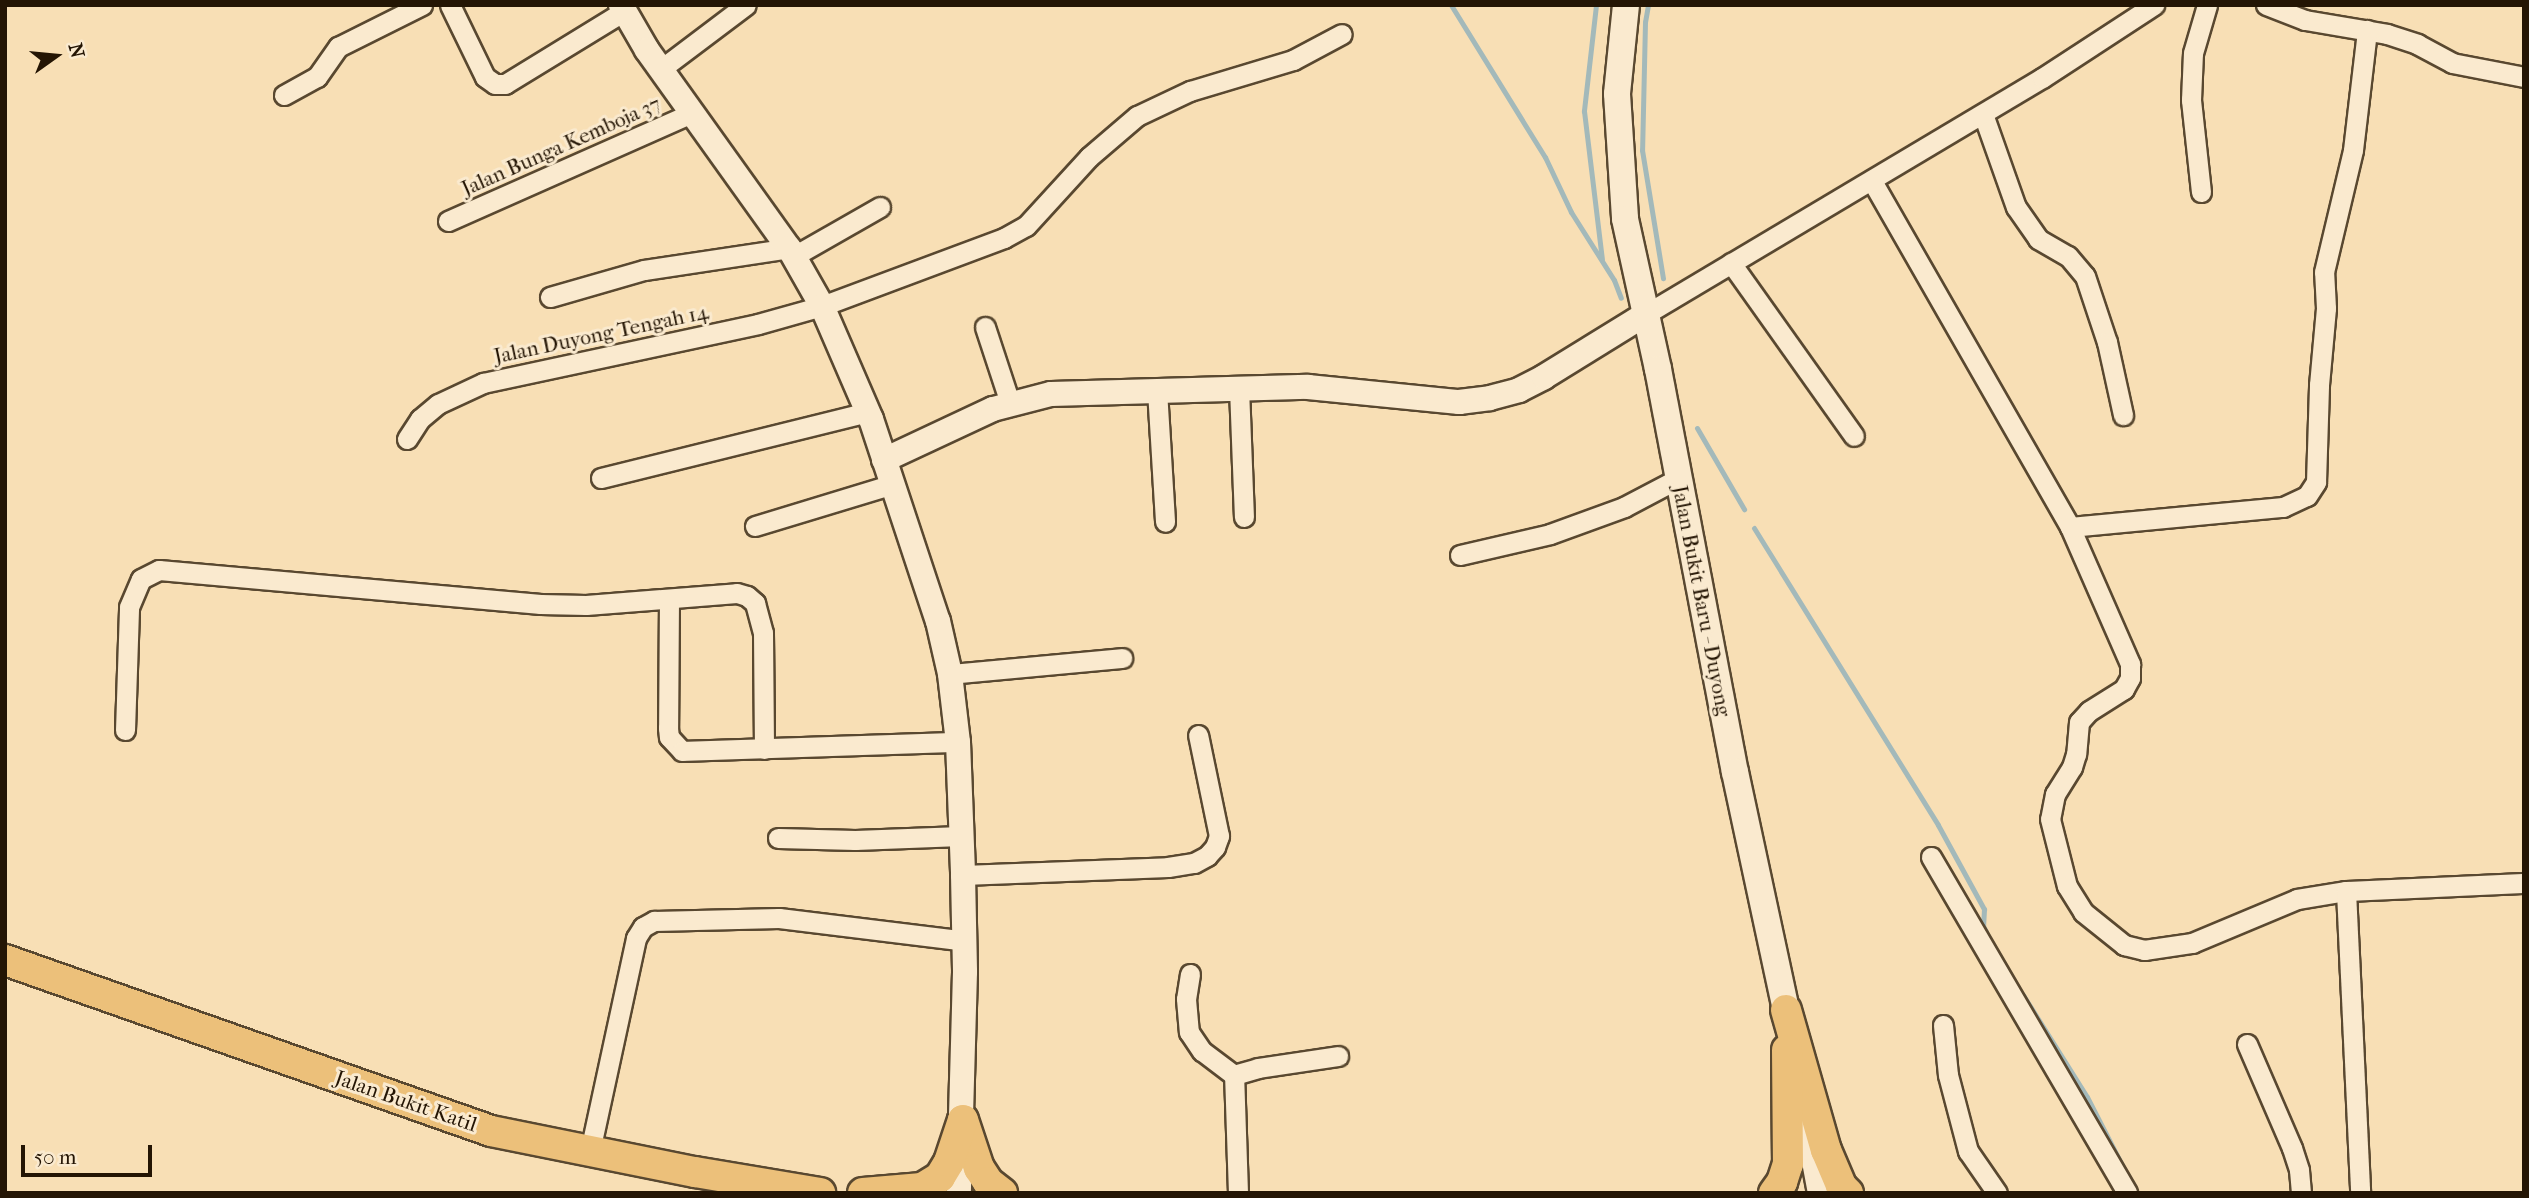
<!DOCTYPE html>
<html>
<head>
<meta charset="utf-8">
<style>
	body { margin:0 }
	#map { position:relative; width:2529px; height:1198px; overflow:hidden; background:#f8dfb5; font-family:"IM FELL French Canon",serif }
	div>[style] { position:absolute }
	.stream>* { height:5px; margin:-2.5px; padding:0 2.5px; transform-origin:2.5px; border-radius:2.5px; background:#a3b9ba }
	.roads { filter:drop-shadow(2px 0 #594830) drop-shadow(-2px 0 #594830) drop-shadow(0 2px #594830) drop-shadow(0 -2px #594830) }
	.minor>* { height:19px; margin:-9.5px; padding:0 9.5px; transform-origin:9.5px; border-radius:9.5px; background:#faeacf }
	.tertiary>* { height:24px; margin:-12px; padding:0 12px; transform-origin:12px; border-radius:12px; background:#faeacf }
	.secondary>* { height:26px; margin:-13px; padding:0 13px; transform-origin:13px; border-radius:13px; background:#faeacf }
	.primary>* { height:30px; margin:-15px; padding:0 15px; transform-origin:15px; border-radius:15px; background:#ecc07a }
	span { translate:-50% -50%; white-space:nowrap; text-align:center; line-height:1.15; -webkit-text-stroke:6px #faeacf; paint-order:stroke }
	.street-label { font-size:21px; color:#241504 }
	.frame { position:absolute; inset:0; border:7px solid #241504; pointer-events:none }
	.north { position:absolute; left:21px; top:21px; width:70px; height:70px; -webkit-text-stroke:5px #faeacf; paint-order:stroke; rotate:75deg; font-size:19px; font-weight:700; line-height:28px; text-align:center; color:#241504 }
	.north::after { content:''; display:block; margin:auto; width:24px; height:32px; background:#241504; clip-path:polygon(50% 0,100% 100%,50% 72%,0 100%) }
	.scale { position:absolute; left:21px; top:1145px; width:131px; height:32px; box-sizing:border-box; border:4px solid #241504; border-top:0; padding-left:9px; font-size:21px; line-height:24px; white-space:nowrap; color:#241504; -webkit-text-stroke:5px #faeacf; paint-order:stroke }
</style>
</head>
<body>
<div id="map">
	<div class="stream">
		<i style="left:1451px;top:5px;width:179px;rotate:58.3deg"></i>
		<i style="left:1545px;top:157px;width:61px;rotate:64.7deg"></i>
		<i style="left:1571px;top:212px;width:80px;rotate:57.7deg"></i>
		<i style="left:1614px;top:280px;width:19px;rotate:69deg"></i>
		<i style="left:1596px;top:5px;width:107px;rotate:96.5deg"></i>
		<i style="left:1584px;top:111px;width:149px;rotate:83.1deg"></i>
		<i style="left:1648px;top:5px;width:17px;rotate:100deg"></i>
		<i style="left:1645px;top:22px;width:128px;rotate:91.3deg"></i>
		<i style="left:1642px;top:150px;width:130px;rotate:80.7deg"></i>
		<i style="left:1697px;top:428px;width:94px;rotate:59.9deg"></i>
		<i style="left:1754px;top:528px;width:349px;rotate:58.2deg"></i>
		<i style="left:1938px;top:825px;width:96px;rotate:61.3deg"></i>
		<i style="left:1984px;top:909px;width:17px;rotate:93deg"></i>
		<i style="left:1983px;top:926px;width:7px;rotate:63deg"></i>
		<i style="left:2023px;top:995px;width:120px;rotate:57.9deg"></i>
		<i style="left:2087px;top:1097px;width:83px;rotate:62.8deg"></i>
	</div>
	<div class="roads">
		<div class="minor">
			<i style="left:450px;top:5px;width:80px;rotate:64.1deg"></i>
			<i style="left:485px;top:77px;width:12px;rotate:35deg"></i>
			<i style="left:495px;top:84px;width:10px"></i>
			<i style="left:505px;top:84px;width:140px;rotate:-31.5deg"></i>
			<i style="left:2266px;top:5px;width:42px;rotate:21deg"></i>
			<i style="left:2305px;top:20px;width:83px;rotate:9.7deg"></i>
			<i style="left:2387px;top:34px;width:32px;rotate:18deg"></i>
			<i style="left:2417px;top:44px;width:40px;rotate:28deg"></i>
			<i style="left:2452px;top:63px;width:73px;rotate:11deg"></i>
			<i style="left:661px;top:69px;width:106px;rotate:-37deg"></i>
			<i style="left:284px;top:95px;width:38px;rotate:-29deg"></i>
			<i style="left:317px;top:77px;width:37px;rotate:-55deg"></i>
			<i style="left:338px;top:47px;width:94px;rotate:-26.6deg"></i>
			<i style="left:1983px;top:114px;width:99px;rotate:70.5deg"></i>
			<i style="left:2016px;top:207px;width:39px;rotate:55deg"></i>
			<i style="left:2038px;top:239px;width:34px;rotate:30deg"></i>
			<i style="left:2068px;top:256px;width:26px;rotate:50deg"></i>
			<i style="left:2085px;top:276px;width:70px;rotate:71.6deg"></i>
			<i style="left:2107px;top:342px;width:75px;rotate:77.6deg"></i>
			<i style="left:1872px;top:181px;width:399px;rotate:60.2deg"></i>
			<i style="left:2070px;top:527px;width:150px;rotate:66.3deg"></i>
			<i style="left:2130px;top:664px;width:14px;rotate:90deg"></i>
			<i style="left:2130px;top:678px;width:13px;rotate:119deg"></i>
			<i style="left:2124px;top:689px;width:41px;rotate:147.8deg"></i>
			<i style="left:2089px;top:711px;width:15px;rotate:132deg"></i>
			<i style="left:2079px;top:722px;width:32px;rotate:95deg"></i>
			<i style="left:2076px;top:754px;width:14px;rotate:107deg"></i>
			<i style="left:2072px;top:767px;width:32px;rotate:122deg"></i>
			<i style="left:2055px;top:794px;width:25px;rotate:101deg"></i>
			<i style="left:2050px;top:819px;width:69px;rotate:75.8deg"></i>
			<i style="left:2067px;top:886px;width:31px;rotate:58deg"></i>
			<i style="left:2083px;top:912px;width:53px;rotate:38.8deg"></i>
			<i style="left:2124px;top:945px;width:21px;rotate:14deg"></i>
			<i style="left:2144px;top:950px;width:49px;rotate:-8.3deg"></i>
			<i style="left:2192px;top:943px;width:114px;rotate:-22.7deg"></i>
			<i style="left:2297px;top:899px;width:50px;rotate:-9.3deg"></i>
			<i style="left:2346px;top:891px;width:178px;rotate:-2.6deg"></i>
			<i style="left:2201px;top:192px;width:93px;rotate:-96.2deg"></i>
			<i style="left:2191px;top:100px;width:47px;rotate:-87.6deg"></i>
			<i style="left:2193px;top:53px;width:50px;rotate:-73.7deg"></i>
			<i style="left:448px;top:221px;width:267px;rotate:-23.9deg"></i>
			<i style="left:794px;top:256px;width:99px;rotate:-29.7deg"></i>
			<i style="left:1731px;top:263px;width:212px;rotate:54.6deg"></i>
			<i style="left:550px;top:297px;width:98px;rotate:-16deg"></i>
			<i style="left:644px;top:270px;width:147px;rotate:-8.6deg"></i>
			<i style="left:1646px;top:314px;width:461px;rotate:-30.8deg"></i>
			<i style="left:2042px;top:78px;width:134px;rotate:-33.1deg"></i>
			<i style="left:985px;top:327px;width:80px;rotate:71.8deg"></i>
			<i style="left:1239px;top:388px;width:129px;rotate:87.8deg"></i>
			<i style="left:1157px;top:390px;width:132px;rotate:86.5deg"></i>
			<i style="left:407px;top:439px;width:24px;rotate:-57deg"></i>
			<i style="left:420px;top:419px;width:23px;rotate:-40deg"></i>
			<i style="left:438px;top:404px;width:50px;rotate:-25deg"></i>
			<i style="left:483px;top:383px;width:281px;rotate:-12.1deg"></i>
			<i style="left:758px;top:324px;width:66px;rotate:-15.7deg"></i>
			<i style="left:822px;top:306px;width:194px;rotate:-20.5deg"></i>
			<i style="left:1004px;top:238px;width:25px;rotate:-29deg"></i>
			<i style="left:1026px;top:226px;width:93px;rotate:-47.6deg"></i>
			<i style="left:1089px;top:157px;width:63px;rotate:-40.5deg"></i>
			<i style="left:1137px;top:116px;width:59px;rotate:-25.3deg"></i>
			<i style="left:1190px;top:91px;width:108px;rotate:-16.8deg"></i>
			<i style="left:1293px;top:60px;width:55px;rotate:-28deg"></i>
			<i style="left:601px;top:478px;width:275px;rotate:-13.9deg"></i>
			<i style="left:755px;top:526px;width:144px;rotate:-16.9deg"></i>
			<i style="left:2070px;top:527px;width:214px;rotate:-5.4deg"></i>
			<i style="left:2283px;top:507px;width:26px;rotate:-25deg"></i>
			<i style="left:2307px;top:496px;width:17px;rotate:-57deg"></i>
			<i style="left:2316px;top:482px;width:97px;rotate:-88.2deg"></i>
			<i style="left:2319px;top:385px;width:77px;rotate:-84.8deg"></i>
			<i style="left:2326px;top:308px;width:36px;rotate:-93deg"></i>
			<i style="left:2324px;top:272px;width:125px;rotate:-76.6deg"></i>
			<i style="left:2353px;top:150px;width:121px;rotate:-83.3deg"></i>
			<i style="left:1460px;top:555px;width:92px;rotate:-13.1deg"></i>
			<i style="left:1550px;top:534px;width:79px;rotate:-20deg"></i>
			<i style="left:1624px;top:507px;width:62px;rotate:-27.8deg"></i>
			<i style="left:669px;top:599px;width:129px;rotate:90.4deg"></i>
			<i style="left:668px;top:728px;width:9px;rotate:84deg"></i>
			<i style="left:669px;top:737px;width:19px;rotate:47deg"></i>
			<i style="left:682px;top:751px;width:276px;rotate:-1.9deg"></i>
			<i style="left:950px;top:674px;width:173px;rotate:-5.3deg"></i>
			<i style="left:125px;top:730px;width:123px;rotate:-88.1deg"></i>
			<i style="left:129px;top:607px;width:30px;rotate:-67deg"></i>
			<i style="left:141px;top:579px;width:20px;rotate:-27deg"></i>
			<i style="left:159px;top:570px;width:383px;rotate:5.1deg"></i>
			<i style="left:540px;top:604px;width:46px;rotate:1.2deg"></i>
			<i style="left:586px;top:605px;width:151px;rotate:-4.5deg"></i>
			<i style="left:737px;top:593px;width:10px;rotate:17deg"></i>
			<i style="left:747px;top:596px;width:11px;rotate:41deg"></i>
			<i style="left:755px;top:603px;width:31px;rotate:75deg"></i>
			<i style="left:763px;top:633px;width:116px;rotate:89.5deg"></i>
			<i style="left:778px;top:838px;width:77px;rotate:1.5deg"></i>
			<i style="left:855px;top:840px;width:106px;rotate:-2.2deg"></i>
			<i style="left:1931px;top:857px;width:389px;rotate:59.7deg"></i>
			<i style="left:963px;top:875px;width:205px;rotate:-2.2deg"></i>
			<i style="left:1168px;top:867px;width:26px;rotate:-9deg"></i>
			<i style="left:1194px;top:863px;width:15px;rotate:-28deg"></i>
			<i style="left:1207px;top:856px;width:12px;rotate:-48deg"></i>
			<i style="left:1215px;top:847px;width:12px;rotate:-70deg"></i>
			<i style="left:1219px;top:836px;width:103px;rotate:-101.7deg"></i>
			<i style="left:2346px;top:891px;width:302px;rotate:87.3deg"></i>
			<i style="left:1190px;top:974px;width:25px;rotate:99deg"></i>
			<i style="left:1186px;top:999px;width:33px;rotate:85deg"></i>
			<i style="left:1189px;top:1032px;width:23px;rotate:56deg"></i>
			<i style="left:1202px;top:1051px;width:40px;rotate:37deg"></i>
			<i style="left:1943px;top:1025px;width:50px;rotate:84.3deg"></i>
			<i style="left:1948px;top:1075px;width:79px;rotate:75.3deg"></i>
			<i style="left:1968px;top:1151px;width:51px;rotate:55.4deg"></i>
			<i style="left:2247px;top:1044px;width:113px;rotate:66.6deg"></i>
			<i style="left:2292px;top:1148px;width:23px;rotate:72deg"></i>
			<i style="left:2299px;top:1170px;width:23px;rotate:85deg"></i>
			<i style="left:590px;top:1151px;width:218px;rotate:-77.8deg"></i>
			<i style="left:636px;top:938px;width:13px;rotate:-58deg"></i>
			<i style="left:643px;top:927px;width:13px;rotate:-29deg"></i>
			<i style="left:654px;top:921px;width:125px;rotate:-1.4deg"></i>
			<i style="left:779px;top:918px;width:187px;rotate:7deg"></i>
			<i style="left:1238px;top:1193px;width:118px;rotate:-91.9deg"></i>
			<i style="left:1234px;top:1075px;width:25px;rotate:-16deg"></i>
			<i style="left:1258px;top:1068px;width:81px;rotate:-8.5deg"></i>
		</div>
		<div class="tertiary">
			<i style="left:621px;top:5px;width:52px;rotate:60deg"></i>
			<i style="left:647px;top:50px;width:244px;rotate:54.4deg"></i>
			<i style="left:789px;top:248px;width:67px;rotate:60.4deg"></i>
			<i style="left:822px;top:306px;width:123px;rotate:66.6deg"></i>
			<i style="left:871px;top:419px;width:213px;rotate:71.7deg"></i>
			<i style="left:938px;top:621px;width:54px;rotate:77.2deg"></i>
			<i style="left:950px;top:674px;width:68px;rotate:83.3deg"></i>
			<i style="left:958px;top:742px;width:133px;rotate:87.8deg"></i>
			<i style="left:963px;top:875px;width:97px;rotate:88.8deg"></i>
			<i style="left:965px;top:972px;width:221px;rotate:91.6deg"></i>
			<i style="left:884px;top:460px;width:120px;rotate:-25.1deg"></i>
			<i style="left:993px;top:409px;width:60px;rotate:-14.5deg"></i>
			<i style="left:1051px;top:394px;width:257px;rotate:-1.6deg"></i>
			<i style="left:1308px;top:387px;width:152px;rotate:5.7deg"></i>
			<i style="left:1459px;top:402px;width:31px;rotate:-7deg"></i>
			<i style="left:1490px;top:398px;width:30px;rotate:-15deg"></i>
			<i style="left:1519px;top:390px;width:28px;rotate:-27deg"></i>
			<i style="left:1544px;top:377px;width:120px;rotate:-31.7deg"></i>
		</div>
		<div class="secondary">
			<i style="left:1626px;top:5px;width:89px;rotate:95.8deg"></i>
			<i style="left:1617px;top:94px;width:125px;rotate:86.3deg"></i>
			<i style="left:1625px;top:219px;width:154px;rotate:77.6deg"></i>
			<i style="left:1658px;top:369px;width:410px;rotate:79.2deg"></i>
			<i style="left:1735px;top:772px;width:263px;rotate:77.9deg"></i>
			<i style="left:1809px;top:1129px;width:65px;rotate:79.4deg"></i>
		</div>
		<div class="primary">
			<i style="left:5px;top:960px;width:515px;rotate:19.38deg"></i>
			<i style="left:491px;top:1131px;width:208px;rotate:11.4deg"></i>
			<i style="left:695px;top:1172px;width:127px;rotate:9.5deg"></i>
			<i style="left:1786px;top:1010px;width:146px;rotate:74.1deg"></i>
			<i style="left:1826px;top:1150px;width:39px;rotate:67deg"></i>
			<i style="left:1841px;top:1186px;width:10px;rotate:45deg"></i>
			<i style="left:963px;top:1120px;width:51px;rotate:71.6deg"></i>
			<i style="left:979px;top:1168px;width:17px;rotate:57deg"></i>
			<i style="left:988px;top:1182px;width:18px;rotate:38deg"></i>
			<i style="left:863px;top:1193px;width:59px;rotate:-4.8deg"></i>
			<i style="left:922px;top:1188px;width:21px;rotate:-31deg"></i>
			<i style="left:940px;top:1177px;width:17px;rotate:-59deg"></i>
			<i style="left:949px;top:1162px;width:44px;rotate:-71.6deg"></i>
			<i style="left:1774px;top:1193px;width:14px;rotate:-54deg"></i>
			<i style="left:1782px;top:1182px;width:19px;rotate:-72deg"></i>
			<i style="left:1788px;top:1164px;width:114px;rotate:-90.5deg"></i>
		</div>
	</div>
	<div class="street-label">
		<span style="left:561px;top:146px;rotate:-24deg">Jalan Bunga Kemboja 37</span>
		<span style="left:601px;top:334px;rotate:-12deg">Jalan Duyong Tengah 14</span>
		<span style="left:1702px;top:601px;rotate:79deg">Jalan Bukit Baru - Duyong</span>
		<span style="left:406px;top:1101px;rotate:19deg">Jalan Bukit Katil</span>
	</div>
	<div class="frame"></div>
	<div class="north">N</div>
	<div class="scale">50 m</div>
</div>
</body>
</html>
